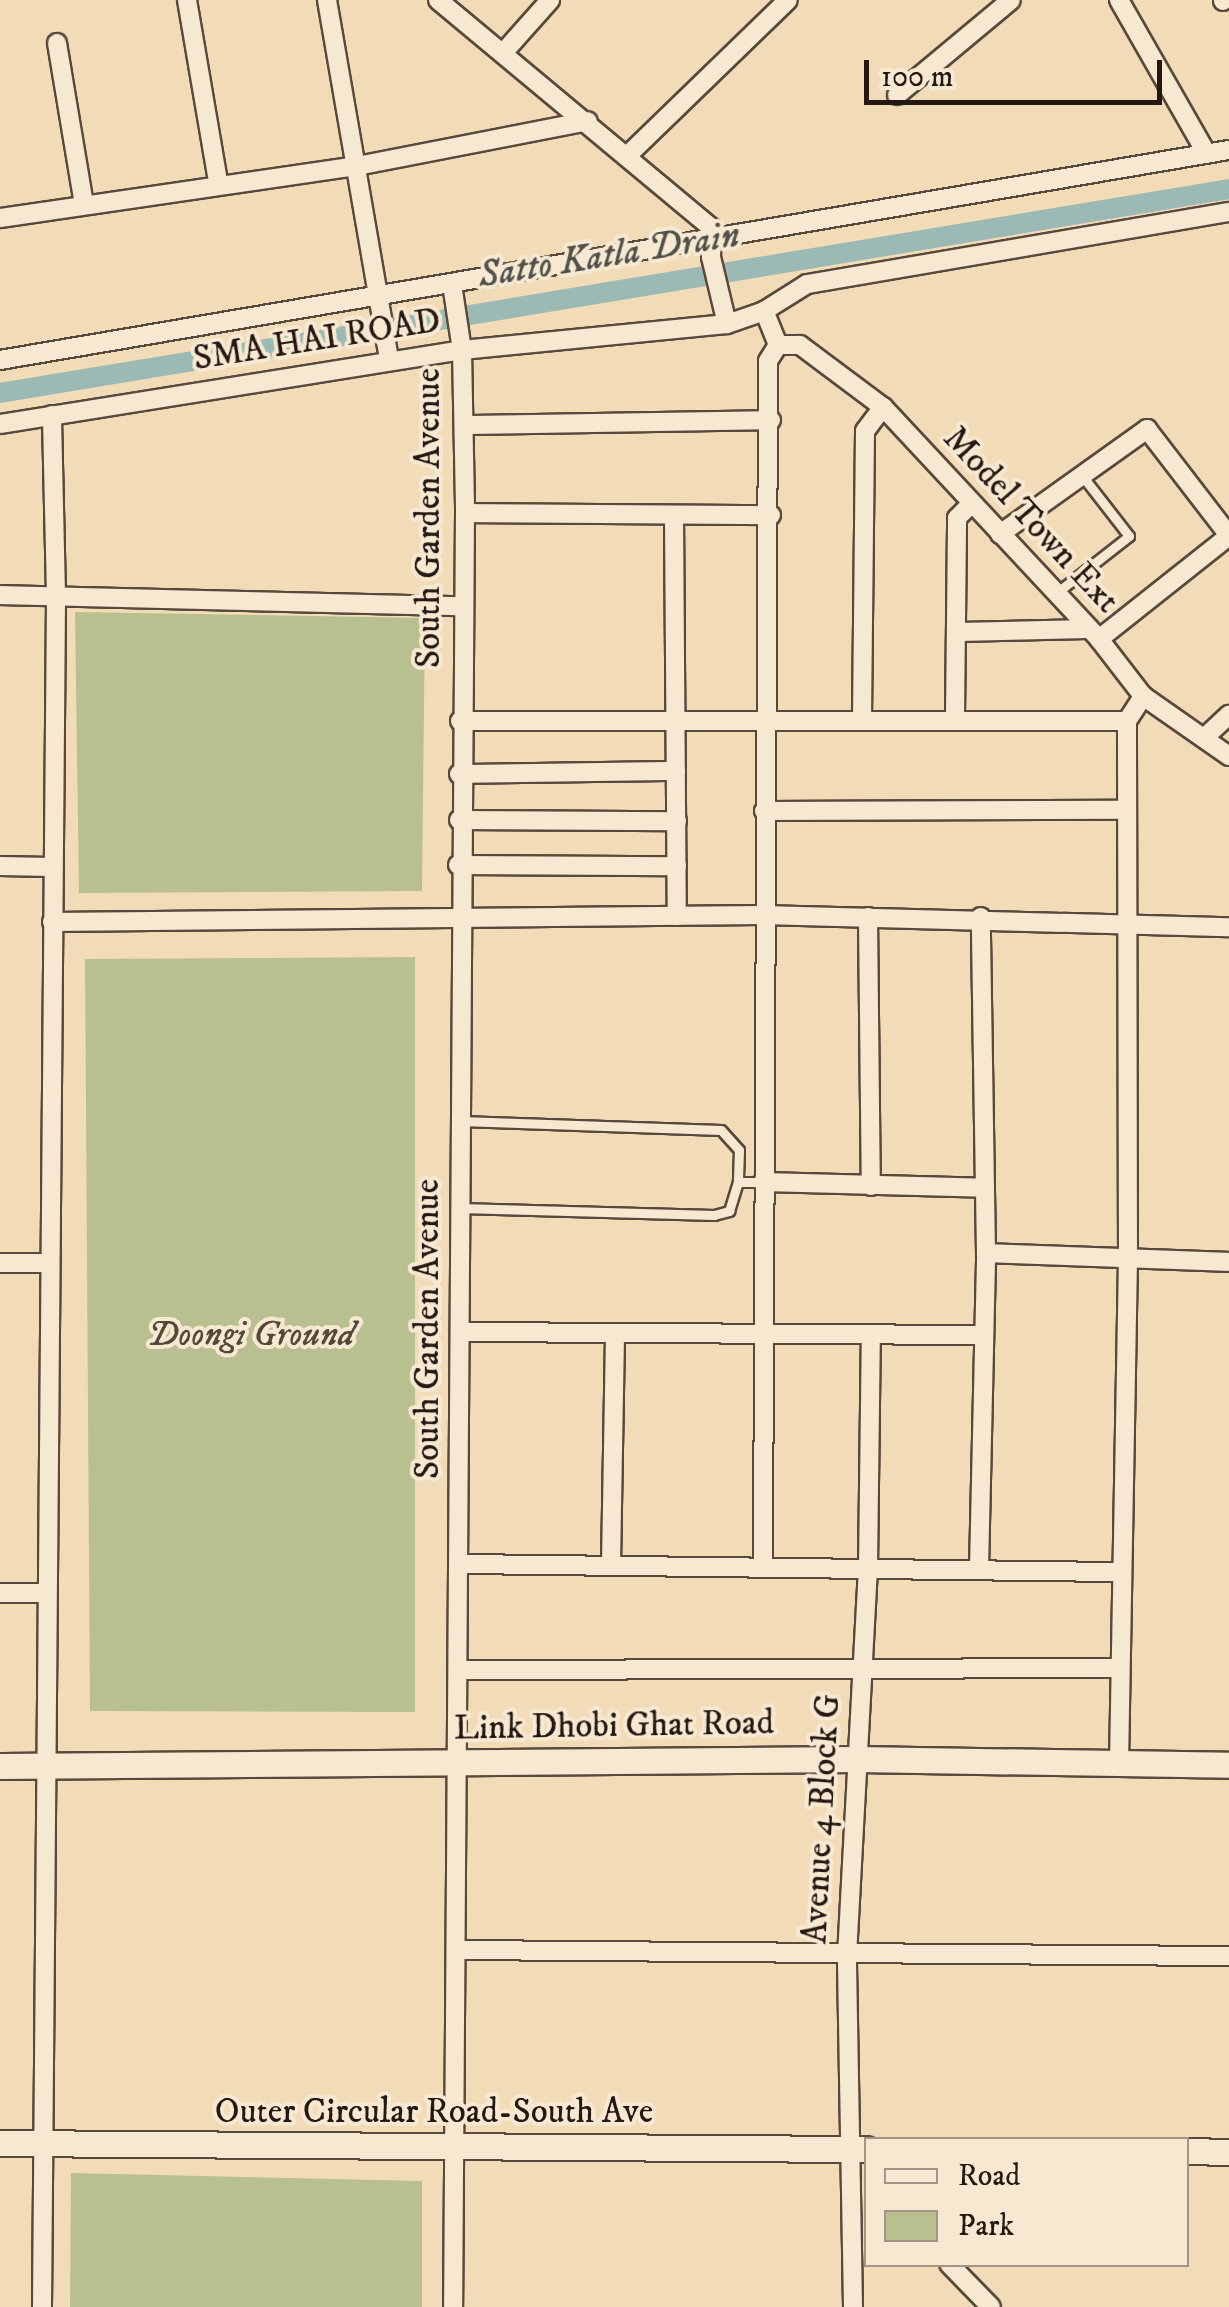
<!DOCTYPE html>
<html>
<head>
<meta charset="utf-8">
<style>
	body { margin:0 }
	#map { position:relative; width:1229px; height:2307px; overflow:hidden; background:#f2dcb8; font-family:"IM FELL DW Pica",serif }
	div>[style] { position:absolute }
	.green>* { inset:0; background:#b9c08f }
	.canal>* { height:20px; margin:-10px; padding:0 10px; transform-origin:10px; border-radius:10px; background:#9cbab4 }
	.roads { filter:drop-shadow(2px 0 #58493c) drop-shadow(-2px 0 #58493c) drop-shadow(0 2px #58493c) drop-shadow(0 -2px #58493c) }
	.lane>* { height:9px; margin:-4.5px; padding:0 4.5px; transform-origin:4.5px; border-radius:4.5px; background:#f7e8d1 }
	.street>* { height:18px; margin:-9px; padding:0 9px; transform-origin:9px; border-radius:9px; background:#f7e8d1 }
	.secondary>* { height:25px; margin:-12.5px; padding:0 12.5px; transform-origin:12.5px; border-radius:12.5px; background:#f7e8d1 }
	span { translate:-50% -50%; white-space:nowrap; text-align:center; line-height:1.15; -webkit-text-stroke:8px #f7e8d1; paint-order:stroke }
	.street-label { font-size:35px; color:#251812 }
	.park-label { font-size:35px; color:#514a38; font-style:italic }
	.water-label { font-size:38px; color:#4f514b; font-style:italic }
	.legend { position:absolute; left:864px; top:2137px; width:325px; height:130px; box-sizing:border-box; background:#f7e8d1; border:2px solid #a39585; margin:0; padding:12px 18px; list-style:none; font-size:30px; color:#251812 }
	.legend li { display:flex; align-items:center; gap:20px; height:50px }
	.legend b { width:50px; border:2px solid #a39585 }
	.scale { position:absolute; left:864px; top:60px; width:298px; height:45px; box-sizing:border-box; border:5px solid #251812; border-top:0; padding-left:12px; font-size:30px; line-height:35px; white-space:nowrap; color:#251812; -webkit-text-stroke:8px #f7e8d1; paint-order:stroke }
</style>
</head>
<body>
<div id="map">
	<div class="green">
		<i style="clip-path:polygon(75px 612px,425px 618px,422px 891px,79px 893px)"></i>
		<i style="clip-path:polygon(415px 957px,415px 1712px,90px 1711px,85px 959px)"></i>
		<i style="clip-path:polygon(71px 2173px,422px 2181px,422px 2307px,70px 2307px)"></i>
	</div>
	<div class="canal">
		<i style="left:0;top:393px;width:1246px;rotate:-9.42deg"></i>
	</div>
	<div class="roads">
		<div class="lane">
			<i style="left:1055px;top:594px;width:94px;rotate:-38.1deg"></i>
			<i style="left:1129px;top:536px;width:75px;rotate:-127.9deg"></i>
			<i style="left:461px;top:1121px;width:260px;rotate:2deg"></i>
			<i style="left:721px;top:1130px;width:27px;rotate:48deg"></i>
			<i style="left:739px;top:1150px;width:32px;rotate:92deg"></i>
			<i style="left:459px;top:1208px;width:255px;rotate:1.6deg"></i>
			<i style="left:714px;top:1215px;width:16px;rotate:-15deg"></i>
			<i style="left:729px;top:1211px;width:30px;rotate:-73deg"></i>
			<i style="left:738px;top:1182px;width:25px"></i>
		</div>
		<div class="street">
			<i style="left:187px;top:0;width:185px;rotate:80.3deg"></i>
			<i style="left:327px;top:0;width:365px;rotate:80.2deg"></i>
			<i style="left:438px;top:0;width:356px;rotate:39.8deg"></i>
			<i style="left:712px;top:228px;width:29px;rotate:92deg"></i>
			<i style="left:711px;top:257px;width:69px;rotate:76.6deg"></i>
			<i style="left:1119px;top:0;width:177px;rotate:60.3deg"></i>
			<i style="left:1223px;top:1px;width:1px;rotate:-45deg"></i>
			<i style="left:57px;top:43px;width:163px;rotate:80.5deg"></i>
			<i style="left:503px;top:53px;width:71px;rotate:-48.4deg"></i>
			<i style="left:897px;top:95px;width:148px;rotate:-39.8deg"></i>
			<i style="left:629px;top:154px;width:221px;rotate:-44.1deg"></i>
			<i style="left:0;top:218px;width:361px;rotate:-8.3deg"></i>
			<i style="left:357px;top:166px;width:235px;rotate:-11deg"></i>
			<i style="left:452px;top:284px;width:67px;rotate:81.4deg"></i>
			<i style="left:462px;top:350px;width:163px;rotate:88.9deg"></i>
			<i style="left:465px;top:513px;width:1794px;rotate:90.38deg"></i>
			<i style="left:778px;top:345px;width:22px"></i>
			<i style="left:800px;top:345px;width:104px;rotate:36.8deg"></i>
			<i style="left:883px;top:407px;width:317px;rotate:47deg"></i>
			<i style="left:1099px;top:639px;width:72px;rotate:52.3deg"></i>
			<i style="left:1143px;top:696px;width:105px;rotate:34.9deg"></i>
			<i style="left:0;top:360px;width:1247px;rotate:-9.7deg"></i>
			<i style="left:0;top:424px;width:468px;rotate:-9.1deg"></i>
			<i style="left:462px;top:350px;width:266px;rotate:-5.6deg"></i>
			<i style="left:727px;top:324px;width:39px;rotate:-19deg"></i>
			<i style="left:764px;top:311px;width:51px;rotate:-32.1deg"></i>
			<i style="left:807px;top:284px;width:428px;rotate:-9.7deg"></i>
			<i style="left:464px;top:425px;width:307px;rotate:-0.9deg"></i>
			<i style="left:465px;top:513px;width:306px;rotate:0.4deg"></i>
			<i style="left:674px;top:515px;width:401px;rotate:89.6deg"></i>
			<i style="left:1000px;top:534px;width:181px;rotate:-35.5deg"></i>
			<i style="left:1147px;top:429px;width:133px;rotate:52.4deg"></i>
			<i style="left:0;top:595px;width:462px;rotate:1.4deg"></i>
			<i style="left:958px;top:632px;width:131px;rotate:-1.3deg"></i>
			<i style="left:1099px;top:639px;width:166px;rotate:-38.4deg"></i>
			<i style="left:955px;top:717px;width:199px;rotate:-89.4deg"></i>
			<i style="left:957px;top:518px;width:18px;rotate:-45deg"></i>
			<i style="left:862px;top:718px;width:287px;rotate:-89.4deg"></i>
			<i style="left:865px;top:431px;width:30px;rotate:-53deg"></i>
			<i style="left:460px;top:721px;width:667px"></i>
			<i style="left:1204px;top:738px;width:34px;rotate:-43deg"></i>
			<i style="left:459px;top:774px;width:217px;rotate:-0.8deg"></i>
			<i style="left:764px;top:811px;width:362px;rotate:-0.2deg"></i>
			<i style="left:459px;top:820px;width:218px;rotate:0.3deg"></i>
			<i style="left:458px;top:865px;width:219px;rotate:0.3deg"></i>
			<i style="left:0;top:866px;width:51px;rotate:1.1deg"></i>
			<i style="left:868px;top:917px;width:269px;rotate:89.4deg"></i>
			<i style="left:52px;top:922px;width:710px;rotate:-0.56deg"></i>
			<i style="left:762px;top:915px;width:467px;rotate:1.5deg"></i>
			<i style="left:763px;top:1182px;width:222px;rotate:1.5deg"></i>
			<i style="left:986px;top:1253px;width:243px;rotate:2.1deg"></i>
			<i style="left:0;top:1263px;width:49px"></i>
			<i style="left:460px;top:1332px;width:521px;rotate:0.33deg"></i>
			<i style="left:462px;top:1564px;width:659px;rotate:0.7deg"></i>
			<i style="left:611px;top:1564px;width:231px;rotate:-89deg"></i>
			<i style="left:763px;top:1566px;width:1205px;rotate:-89.76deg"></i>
			<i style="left:768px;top:361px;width:19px;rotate:-58deg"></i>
			<i style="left:778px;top:345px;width:37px;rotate:-112deg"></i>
			<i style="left:979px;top:1569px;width:316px;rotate:-88.7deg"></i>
			<i style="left:986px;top:1253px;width:336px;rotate:-90.9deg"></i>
			<i style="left:0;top:1593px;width:47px"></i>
			<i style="left:461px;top:1670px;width:659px;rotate:-0.17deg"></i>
			<i style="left:1119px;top:1764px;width:505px;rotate:-88.98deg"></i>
			<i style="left:1128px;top:1259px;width:538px;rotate:-90.11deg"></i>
			<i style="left:1127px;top:721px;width:30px;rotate:-57deg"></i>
			<i style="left:457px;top:1950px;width:772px;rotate:0.45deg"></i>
			<i style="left:949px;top:2264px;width:60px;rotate:45.7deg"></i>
			<i style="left:42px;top:2307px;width:1712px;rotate:-89.53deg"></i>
			<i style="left:56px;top:595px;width:180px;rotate:-91.3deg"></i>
			<i style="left:853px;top:2307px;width:351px;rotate:-91deg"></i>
			<i style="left:847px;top:1956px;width:389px;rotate:-86.9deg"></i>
			<i style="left:868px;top:1568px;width:233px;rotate:-89.3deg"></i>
		</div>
		<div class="secondary">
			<i style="left:0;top:1766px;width:857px;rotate:-0.47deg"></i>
			<i style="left:857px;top:1759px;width:372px;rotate:0.9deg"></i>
			<i style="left:0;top:2143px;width:866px;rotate:0.4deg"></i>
			<i style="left:1186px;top:2151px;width:43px;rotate:1.3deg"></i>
		</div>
	</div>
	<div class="street-label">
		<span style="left:317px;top:340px;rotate:-9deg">SMA HAI ROAD</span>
		<span style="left:429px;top:518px;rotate:-90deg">South Garden Avenue</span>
		<span style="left:1031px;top:520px;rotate:47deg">Model Town Ext</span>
		<span style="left:428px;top:1329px;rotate:-90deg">South Garden Avenue</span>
		<span style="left:614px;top:1726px;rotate:-1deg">Link Dhobi Ghat Road</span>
		<span style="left:822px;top:1819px;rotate:-87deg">Avenue 4 Block G</span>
		<span style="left:434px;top:2112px">Outer Circular Road-South Ave</span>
	</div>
	<div class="park-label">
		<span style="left:251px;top:1335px">Doongi Ground</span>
	</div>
	<div class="water-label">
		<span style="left:609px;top:256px;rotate:-9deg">Satto Katla Drain</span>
	</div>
	<ul class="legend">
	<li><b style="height:12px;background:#f7e8d1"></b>Road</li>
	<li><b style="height:28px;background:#b9c08f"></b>Park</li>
	</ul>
	<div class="scale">100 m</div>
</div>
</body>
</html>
